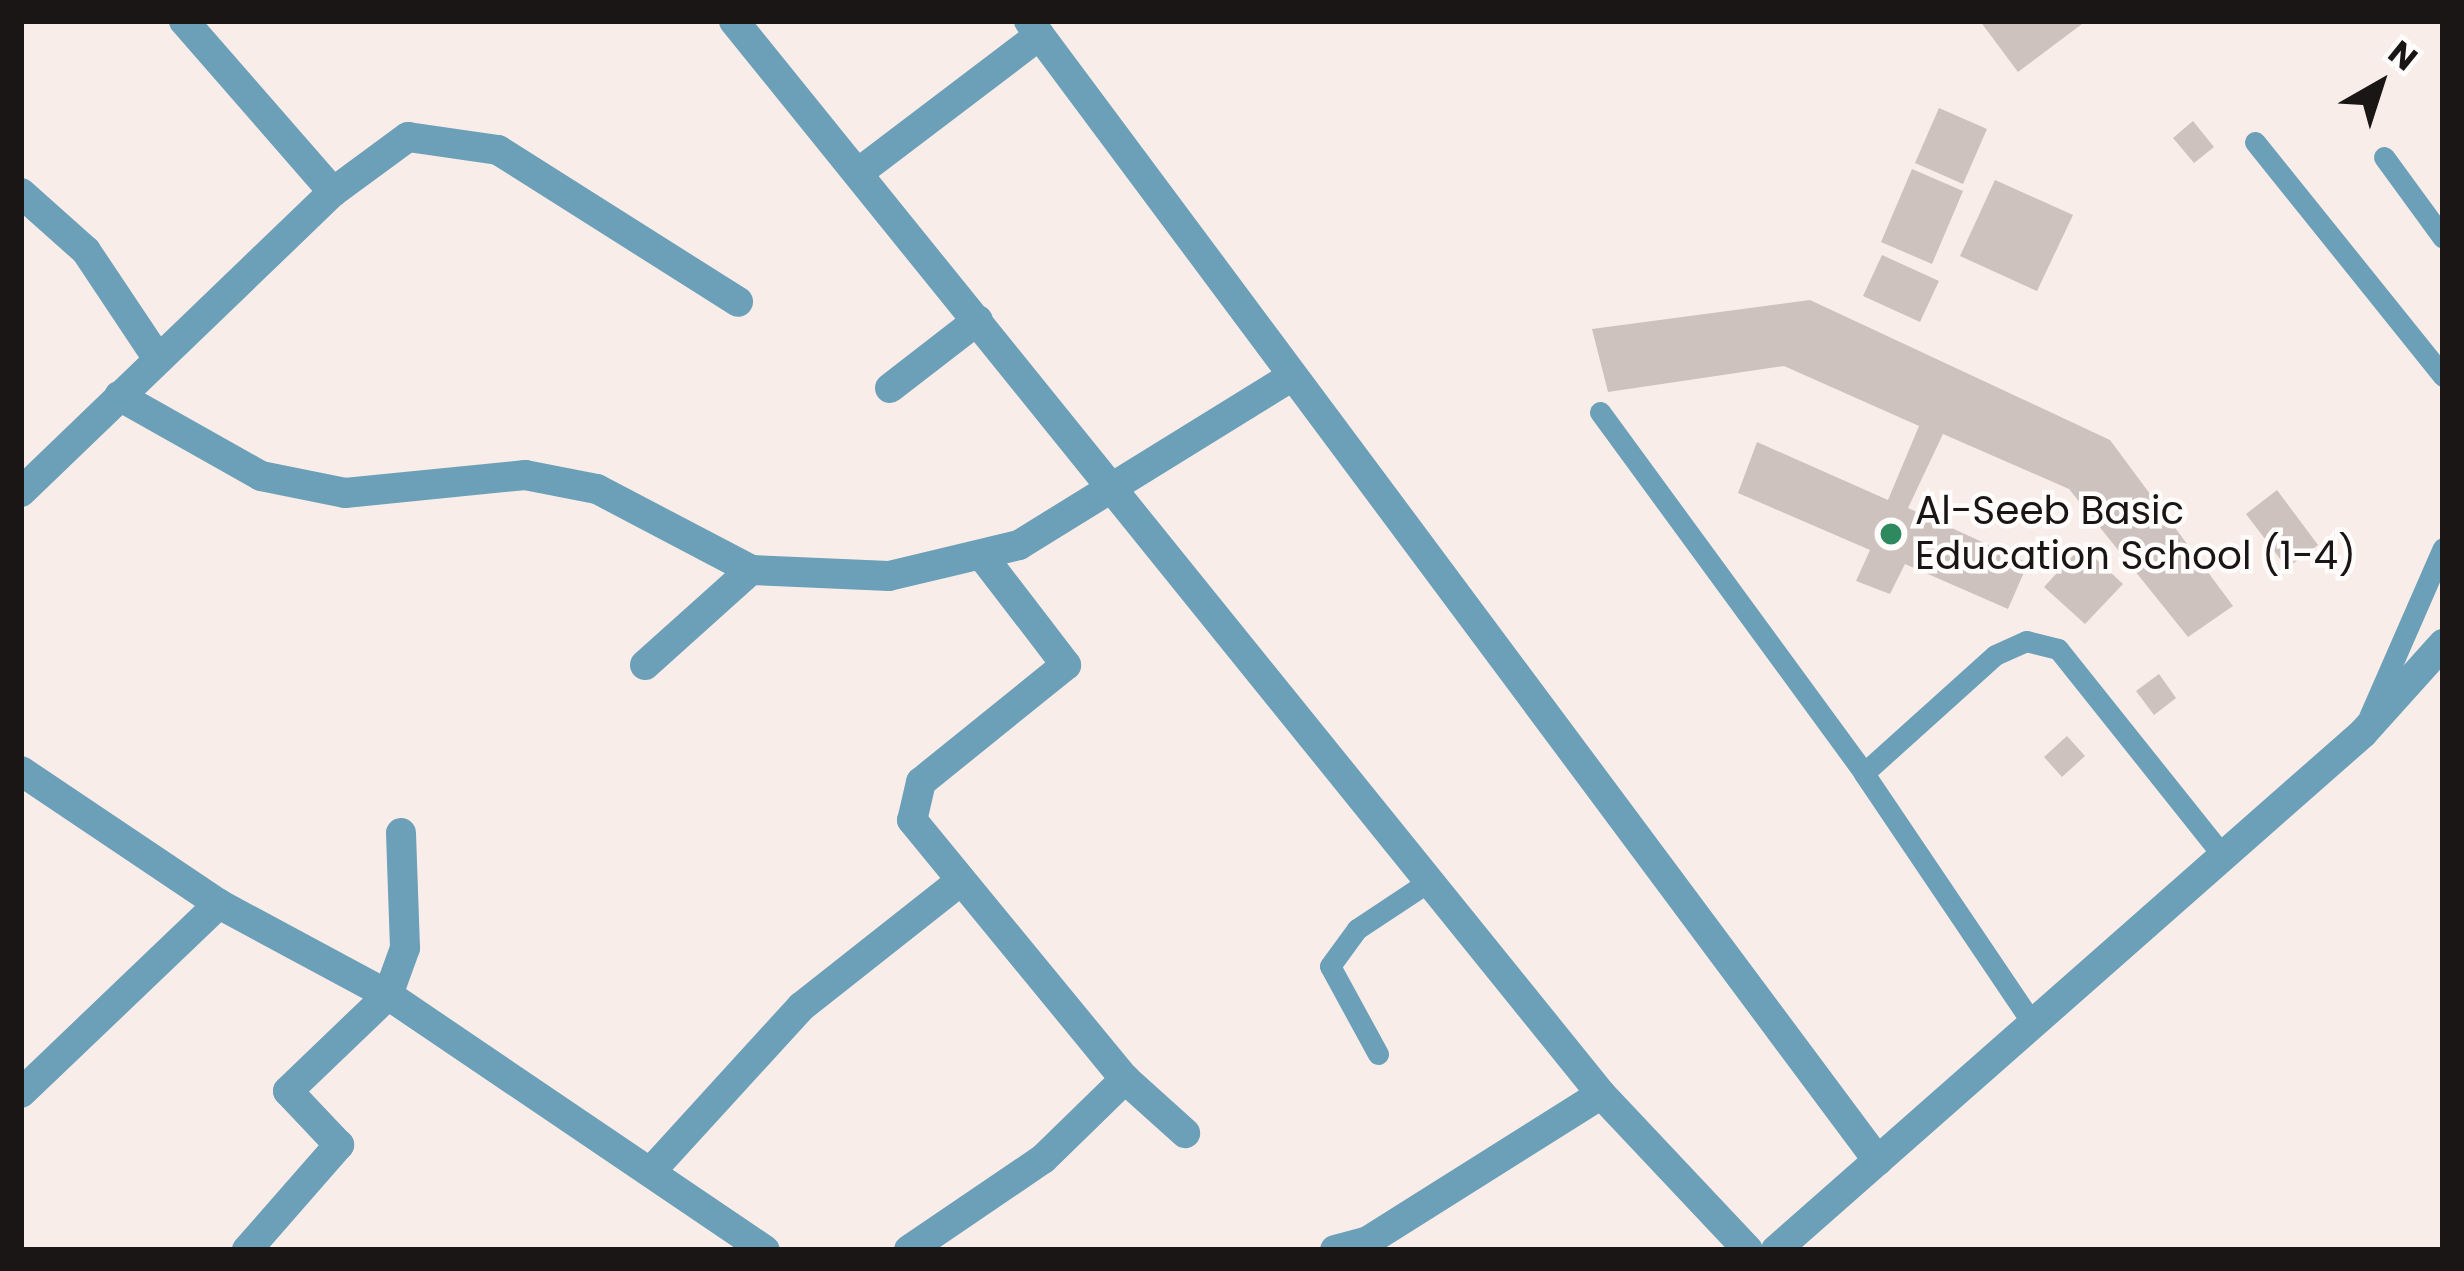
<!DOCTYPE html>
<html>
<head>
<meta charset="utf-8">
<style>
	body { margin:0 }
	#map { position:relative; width:2464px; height:1271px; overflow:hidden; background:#f9ede9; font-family:Poppins,sans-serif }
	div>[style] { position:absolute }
	.building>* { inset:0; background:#cdc2be }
	.service>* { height:21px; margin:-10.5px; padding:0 10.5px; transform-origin:10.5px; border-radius:10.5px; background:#6ba0b8 }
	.minor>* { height:30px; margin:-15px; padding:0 15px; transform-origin:15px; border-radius:15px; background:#6ba0b8 }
	.tertiary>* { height:30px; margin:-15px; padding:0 15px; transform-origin:15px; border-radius:15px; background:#6ba0b8 }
	.dots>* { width:33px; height:33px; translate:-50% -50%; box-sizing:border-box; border:6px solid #fffdfc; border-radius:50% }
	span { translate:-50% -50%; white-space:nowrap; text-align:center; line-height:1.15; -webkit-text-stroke:9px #fffdfc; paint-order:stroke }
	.poi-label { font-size:39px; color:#1a1615 }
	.left { translate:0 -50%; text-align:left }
	.frame { position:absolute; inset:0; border:24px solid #1a1615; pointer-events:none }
	.north { position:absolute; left:2320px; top:24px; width:120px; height:120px; -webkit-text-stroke:9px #fffdfc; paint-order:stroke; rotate:39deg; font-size:33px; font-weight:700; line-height:48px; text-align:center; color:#1a1615 }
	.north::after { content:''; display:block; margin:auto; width:42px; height:54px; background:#1a1615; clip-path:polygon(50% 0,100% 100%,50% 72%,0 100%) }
</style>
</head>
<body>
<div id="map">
	<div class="building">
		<i style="clip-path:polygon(1980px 21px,2086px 21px,2018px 72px)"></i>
		<i style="clip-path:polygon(1939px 108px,1987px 129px,1963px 184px,1915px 163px)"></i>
		<i style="clip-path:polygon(2193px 121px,2214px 147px,2194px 163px,2173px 138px)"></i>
		<i style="clip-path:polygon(1912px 169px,1963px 191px,1932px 264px,1881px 242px)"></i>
		<i style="clip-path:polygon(1995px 180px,2073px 215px,2037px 291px,1960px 256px)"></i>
		<i style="clip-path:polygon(1882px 255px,1939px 281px,1920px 322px,1863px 296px)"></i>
		<i style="clip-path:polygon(1810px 300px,2110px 440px,2233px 606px,2188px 637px,2069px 489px,1943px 434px,1908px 508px,2028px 563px,2008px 609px,1905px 564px,1890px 594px,1856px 581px,1870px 550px,1738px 493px,1757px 442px,1888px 500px,1919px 426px,1784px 366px,1608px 392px,1592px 329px)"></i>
		<i style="clip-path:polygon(2277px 490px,2318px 545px,2287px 568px,2246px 514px)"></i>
		<i style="clip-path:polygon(2082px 546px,2123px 584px,2085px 624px,2044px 587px)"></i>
		<i style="clip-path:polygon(2159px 674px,2176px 698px,2154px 715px,2136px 691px)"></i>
		<i style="clip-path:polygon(2067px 736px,2085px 756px,2062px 777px,2044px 757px)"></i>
	</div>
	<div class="service">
		<i style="left:2255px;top:142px;width:300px;rotate:51.2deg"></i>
		<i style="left:2384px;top:157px;width:100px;rotate:53.9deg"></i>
		<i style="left:1600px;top:412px;width:447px;rotate:53.8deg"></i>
		<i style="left:2369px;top:717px;width:184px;rotate:-66.4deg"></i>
		<i style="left:2033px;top:1024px;width:303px;rotate:-124deg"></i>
		<i style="left:1864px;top:773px;width:176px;rotate:-42deg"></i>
		<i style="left:1995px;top:655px;width:34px;rotate:-24deg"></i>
		<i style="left:2026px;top:641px;width:33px;rotate:14deg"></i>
		<i style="left:2058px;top:649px;width:265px;rotate:51.4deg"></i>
		<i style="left:1378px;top:1054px;width:100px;rotate:-118.6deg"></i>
		<i style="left:1330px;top:966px;width:46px;rotate:-53.9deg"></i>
		<i style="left:1357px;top:929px;width:89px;rotate:-33.5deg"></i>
	</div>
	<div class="minor">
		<i style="left:184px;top:21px;width:227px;rotate:48.9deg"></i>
		<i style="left:734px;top:21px;width:1379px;rotate:51.06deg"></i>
		<i style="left:1601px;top:1094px;width:214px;rotate:46.7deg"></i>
		<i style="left:1029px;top:21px;width:1421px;rotate:53.32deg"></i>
		<i style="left:858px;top:173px;width:228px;rotate:-37.2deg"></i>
		<i style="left:21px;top:193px;width:87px;rotate:41.7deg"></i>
		<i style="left:86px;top:251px;width:130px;rotate:56.3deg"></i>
		<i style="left:890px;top:388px;width:111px;rotate:-37.7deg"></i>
		<i style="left:119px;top:396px;width:163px;rotate:29.4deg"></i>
		<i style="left:261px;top:476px;width:86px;rotate:11.4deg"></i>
		<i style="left:345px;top:493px;width:181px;rotate:-5.7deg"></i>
		<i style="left:525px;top:475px;width:73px;rotate:11deg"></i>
		<i style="left:597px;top:489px;width:174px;rotate:27.7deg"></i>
		<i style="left:751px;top:570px;width:138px;rotate:2.5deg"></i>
		<i style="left:889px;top:576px;width:134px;rotate:-13.4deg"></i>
		<i style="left:1019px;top:545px;width:320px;rotate:-31.7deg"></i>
		<i style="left:21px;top:492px;width:433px;rotate:-43.9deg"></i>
		<i style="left:333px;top:192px;width:93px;rotate:-36.3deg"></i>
		<i style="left:408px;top:137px;width:91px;rotate:8.2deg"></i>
		<i style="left:498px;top:150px;width:284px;rotate:32.3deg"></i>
		<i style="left:984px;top:558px;width:135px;rotate:52.5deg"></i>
		<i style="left:1066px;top:665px;width:186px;rotate:141.1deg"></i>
		<i style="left:921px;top:782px;width:39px;rotate:103deg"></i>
		<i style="left:912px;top:820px;width:335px;rotate:50.6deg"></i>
		<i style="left:1125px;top:1079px;width:81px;rotate:42deg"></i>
		<i style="left:645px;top:665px;width:142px;rotate:-41.9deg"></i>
		<i style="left:21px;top:1093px;width:274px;rotate:-43.7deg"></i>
		<i style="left:654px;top:1168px;width:218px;rotate:-47.6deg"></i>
		<i style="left:801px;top:1007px;width:201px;rotate:-38.3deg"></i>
		<i style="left:247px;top:1250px;width:140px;rotate:-48.8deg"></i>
		<i style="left:339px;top:1145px;width:74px;rotate:-133.4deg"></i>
		<i style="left:288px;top:1091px;width:139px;rotate:-43.8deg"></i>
		<i style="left:388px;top:995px;width:50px;rotate:-70.1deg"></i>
		<i style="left:405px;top:948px;width:115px;rotate:-92deg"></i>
		<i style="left:909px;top:1250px;width:162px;rotate:-34.2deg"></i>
		<i style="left:1043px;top:1159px;width:115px;rotate:-44.3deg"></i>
		<i style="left:1335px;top:1250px;width:34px;rotate:-15deg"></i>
		<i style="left:1368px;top:1241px;width:275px;rotate:-32.2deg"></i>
	</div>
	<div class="tertiary">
		<i style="left:21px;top:771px;width:239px;rotate:33.9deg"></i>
		<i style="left:219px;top:904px;width:192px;rotate:28.3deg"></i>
		<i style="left:388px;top:995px;width:455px;rotate:34.1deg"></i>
		<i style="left:1776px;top:1250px;width:782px;rotate:-41.37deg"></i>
		<i style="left:2363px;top:733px;width:120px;rotate:-48deg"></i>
	</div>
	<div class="dots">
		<i style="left:1891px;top:534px;background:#2f895f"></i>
	</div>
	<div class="poi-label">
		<span class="left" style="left:1915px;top:534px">Al-Seeb Basic<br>Education School (1-4)</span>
	</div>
	<div class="frame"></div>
	<div class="north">N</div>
</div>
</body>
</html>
